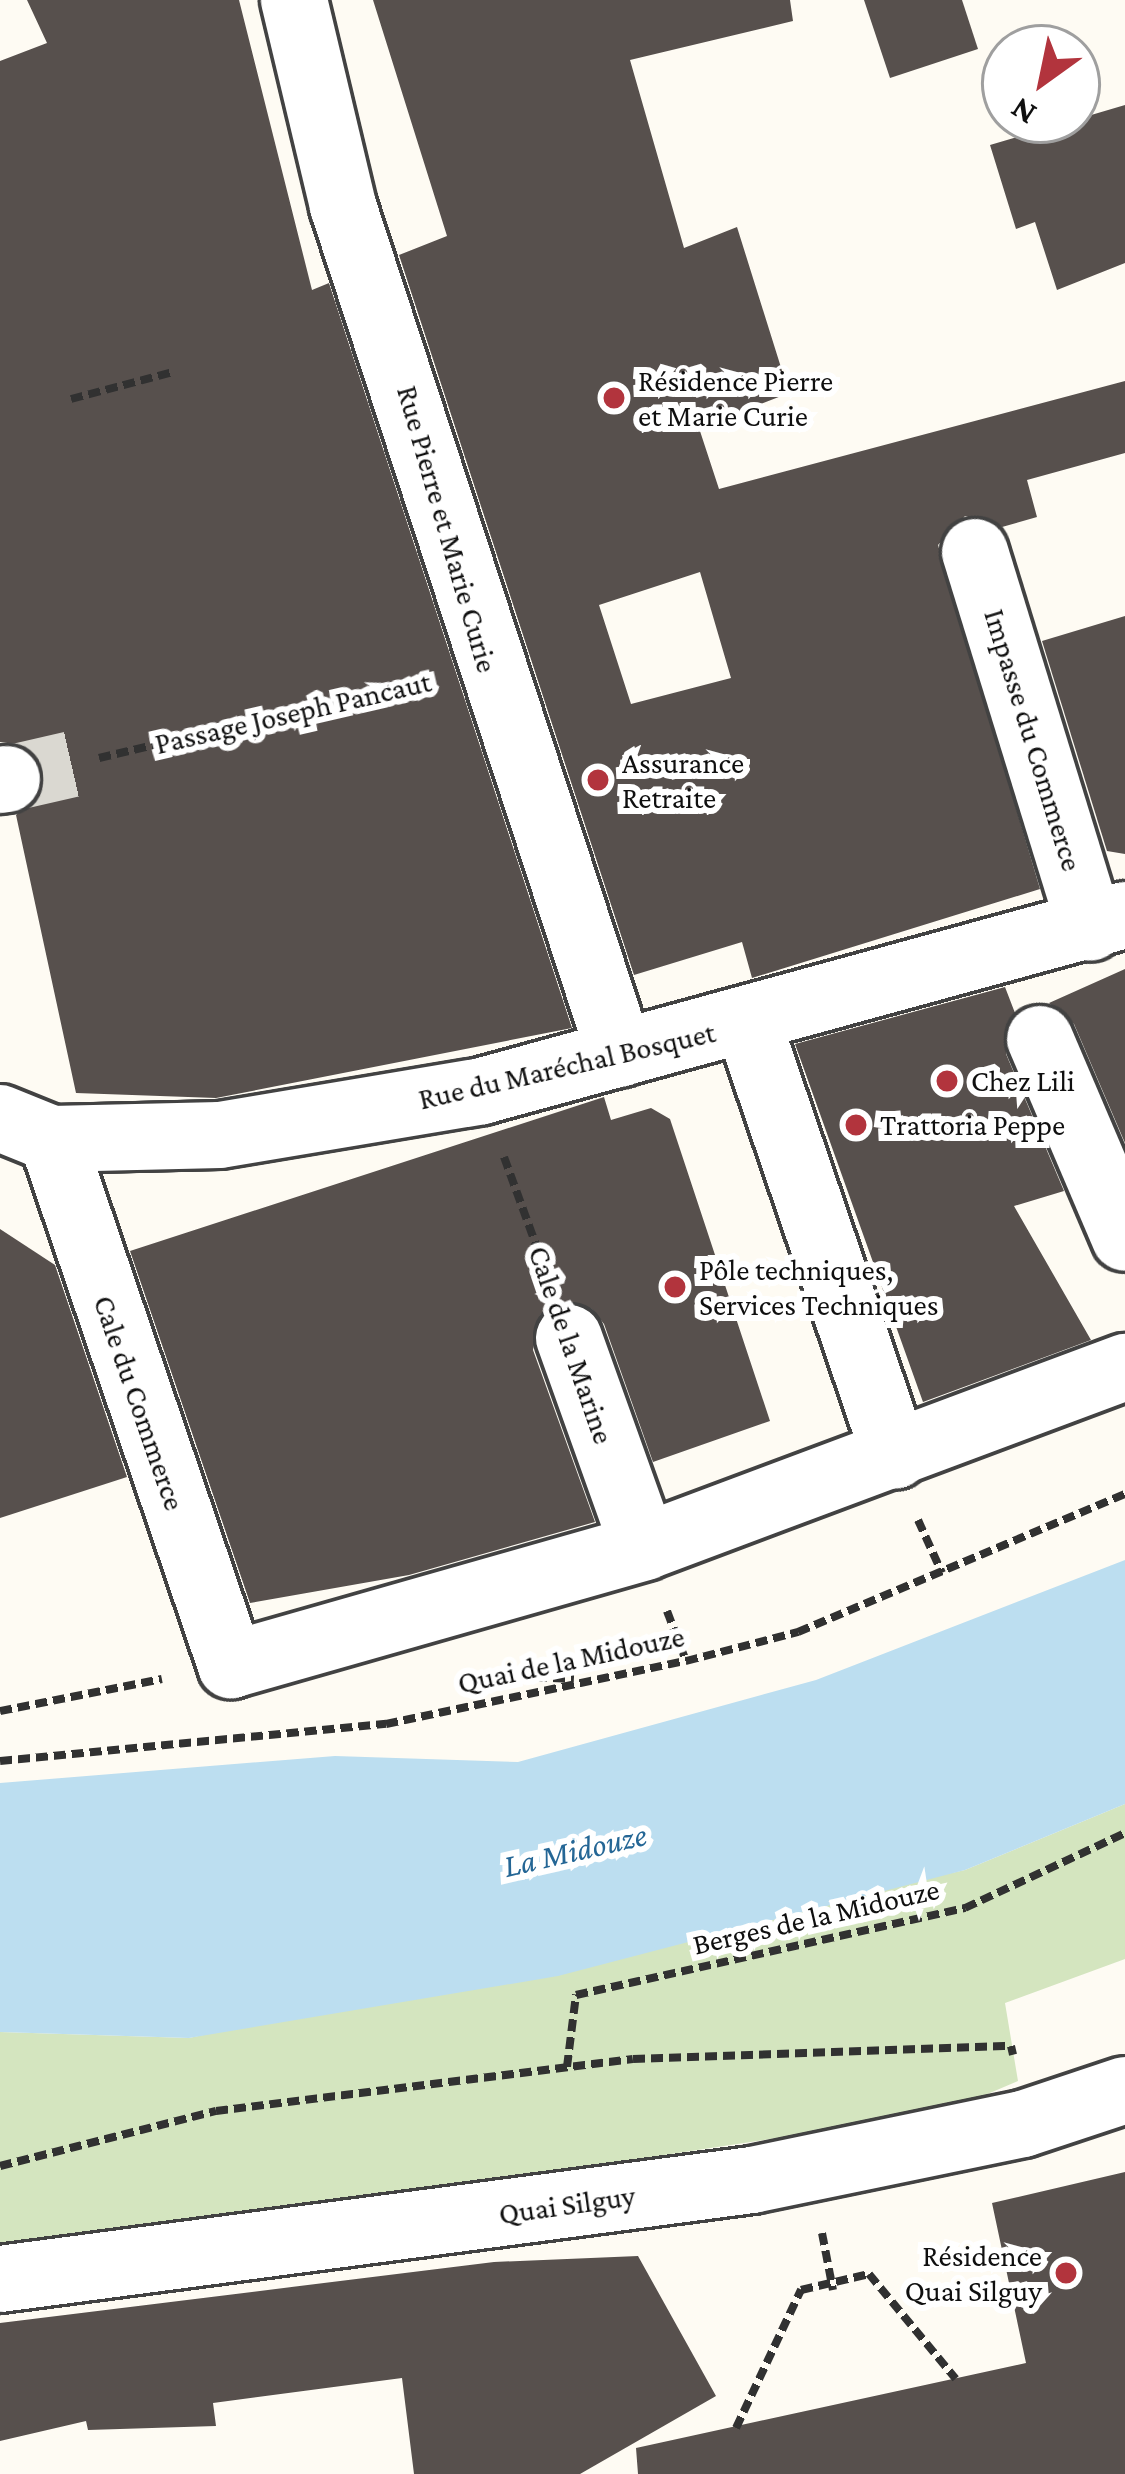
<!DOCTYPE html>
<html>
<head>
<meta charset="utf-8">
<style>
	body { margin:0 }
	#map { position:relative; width:1125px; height:2474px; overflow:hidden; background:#fefbf3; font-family:"Crimson Pro",serif }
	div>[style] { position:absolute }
	.green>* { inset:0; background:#d4e5bf }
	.water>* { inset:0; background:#bcdef0 }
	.building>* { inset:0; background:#57504d }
	.minor-tunnel>* { height:66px; margin-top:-33px; transform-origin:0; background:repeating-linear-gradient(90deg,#dad8d1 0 66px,transparent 0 99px) }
	.path>* { height:8px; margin-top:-4px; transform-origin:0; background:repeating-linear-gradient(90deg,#313131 0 12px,transparent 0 18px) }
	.roads { filter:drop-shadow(3px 0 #424242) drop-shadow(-3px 0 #424242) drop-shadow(0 3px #424242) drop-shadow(0 -3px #424242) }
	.minor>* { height:66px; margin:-33px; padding:0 33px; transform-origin:33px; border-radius:33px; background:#fff }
	.dots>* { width:33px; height:33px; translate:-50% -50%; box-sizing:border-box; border:6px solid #fff; border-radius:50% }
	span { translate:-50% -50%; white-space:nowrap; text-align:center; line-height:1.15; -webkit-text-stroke:12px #fff; paint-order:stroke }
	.poi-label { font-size:30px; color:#0f0f0f }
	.left { translate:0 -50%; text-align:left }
	.right { translate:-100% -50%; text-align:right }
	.street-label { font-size:30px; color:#0f0f0f }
	.water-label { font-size:33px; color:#246695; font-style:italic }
	.north { position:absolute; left:981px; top:24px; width:120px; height:120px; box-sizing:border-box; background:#fff; border:3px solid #9f9f9f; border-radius:50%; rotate:213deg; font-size:33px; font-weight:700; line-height:48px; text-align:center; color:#0f0f0f }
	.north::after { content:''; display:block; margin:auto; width:42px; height:54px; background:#b2343d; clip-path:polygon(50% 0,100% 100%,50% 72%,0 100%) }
</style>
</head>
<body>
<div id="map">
	<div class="green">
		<i style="clip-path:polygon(1125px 1804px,1125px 1959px,1005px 2003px,1018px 2081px,943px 2113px,0 2255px,0 2032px,189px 2038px,965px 1870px)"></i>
	</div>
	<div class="water">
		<i style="clip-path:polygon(1125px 1560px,1125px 1804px,965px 1870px,558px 1976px,189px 2038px,0 2032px,0 1783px,335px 1756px,518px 1762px,816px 1680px)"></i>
	</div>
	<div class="building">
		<i style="clip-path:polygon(27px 0,239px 0,312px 290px,329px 283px,572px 1028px,216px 1098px,76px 1093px,16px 815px,41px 794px,44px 773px,22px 745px,0 742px,0 61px,47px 43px)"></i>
		<i style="clip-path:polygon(evenodd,373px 0,790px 0,793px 21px,630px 60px,684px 248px,737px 227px,789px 393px,699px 428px,719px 489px,1125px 381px,1125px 453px,1027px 480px,1037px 517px,1002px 527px,965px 516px,938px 545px,1040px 889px,752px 978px,742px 942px,634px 975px,399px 255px,447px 236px,373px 0,700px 572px,731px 678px,631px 704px,599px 605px,700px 572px)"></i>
		<i style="clip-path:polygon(864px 0,962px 0,978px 49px,890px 78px)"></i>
		<i style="clip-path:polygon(1125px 105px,1125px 263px,1057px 290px,1035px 222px,1016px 229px,990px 145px)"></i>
		<i style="clip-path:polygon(1125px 616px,1125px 854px,1107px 851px,1042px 641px)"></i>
		<i style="clip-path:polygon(1125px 969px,1125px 1143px,1074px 1024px,1049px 1003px)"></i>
		<i style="clip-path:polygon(1005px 987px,1015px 1013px,1006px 1054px,1064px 1191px,1014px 1206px,1091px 1340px,923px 1402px,795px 1044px)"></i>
		<i style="clip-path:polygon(604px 1097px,611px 1120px,651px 1108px,670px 1119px,770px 1421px,653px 1462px,604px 1324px,592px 1309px,557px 1302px,540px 1315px,533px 1350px,595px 1522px,409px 1575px,250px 1603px,130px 1251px)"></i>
		<i style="clip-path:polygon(0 1229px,55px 1265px,127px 1477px,0 1518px)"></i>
		<i style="clip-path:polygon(1125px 2172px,1125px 2474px,638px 2474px,636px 2448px,1026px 2363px,992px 2203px)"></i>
		<i style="clip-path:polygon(638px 2256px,716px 2396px,580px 2474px,414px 2474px,402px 2378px,213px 2403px,216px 2426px,88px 2430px,86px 2421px,0 2441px,0 2323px,494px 2262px)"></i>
	</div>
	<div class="minor-tunnel">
		<i style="left:7px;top:779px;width:94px;rotate:-12.9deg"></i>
	</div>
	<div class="path">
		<i style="left:71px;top:399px;width:106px;rotate:-14.8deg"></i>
		<i style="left:99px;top:758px;width:336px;rotate:-13.3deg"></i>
		<i style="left:504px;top:1157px;width:129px;rotate:70deg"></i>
		<i style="left:918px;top:1520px;width:58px;rotate:65.6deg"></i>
		<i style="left:667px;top:1611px;width:53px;rotate:69.2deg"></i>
		<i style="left:463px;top:1674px;width:111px;rotate:2.6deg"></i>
		<i style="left:0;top:1711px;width:165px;rotate:-11.2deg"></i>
		<i style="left:0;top:1761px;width:388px;rotate:-5.5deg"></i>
		<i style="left:386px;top:1724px;width:307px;rotate:-11.9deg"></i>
		<i style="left:686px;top:1661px;width:116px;rotate:-14.5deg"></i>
		<i style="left:798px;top:1632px;width:355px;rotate:-22.9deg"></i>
		<i style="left:567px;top:2067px;width:73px;rotate:-82.9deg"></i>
		<i style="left:576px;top:1995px;width:399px;rotate:-12.6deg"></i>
		<i style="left:965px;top:1908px;width:177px;rotate:-25.1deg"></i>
		<i style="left:0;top:2166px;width:223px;rotate:-14.3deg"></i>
		<i style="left:216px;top:2111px;width:420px;rotate:-7.1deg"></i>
		<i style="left:633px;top:2059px;width:378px;rotate:-2deg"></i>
		<i style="left:1011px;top:2046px;width:9px;rotate:77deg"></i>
		<i style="left:822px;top:2233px;width:58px;rotate:79.1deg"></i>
		<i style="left:736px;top:2428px;width:153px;rotate:-64.8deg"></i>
		<i style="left:801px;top:2290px;width:70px;rotate:-13.2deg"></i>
		<i style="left:869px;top:2274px;width:136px;rotate:50.4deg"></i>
	</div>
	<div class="roads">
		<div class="minor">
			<i style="left:294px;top:0;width:212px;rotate:76.6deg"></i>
			<i style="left:343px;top:206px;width:892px;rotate:71.91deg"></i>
			<i style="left:975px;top:552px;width:393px;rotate:72.9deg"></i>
			<i style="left:0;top:780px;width:7px;rotate:-8deg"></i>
			<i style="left:748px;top:1023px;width:457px;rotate:71.2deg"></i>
			<i style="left:1040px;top:1039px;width:216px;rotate:66.9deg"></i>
			<i style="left:0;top:1118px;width:56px;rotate:22deg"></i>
			<i style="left:52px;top:1139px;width:168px;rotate:-1.4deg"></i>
			<i style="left:220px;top:1135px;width:266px;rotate:-9.5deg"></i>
			<i style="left:482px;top:1091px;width:667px;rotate:-15.31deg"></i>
			<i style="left:52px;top:1139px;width:556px;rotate:71.21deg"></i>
			<i style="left:231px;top:1665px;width:430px;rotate:-15.9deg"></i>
			<i style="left:644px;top:1547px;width:514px;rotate:-20.52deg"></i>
			<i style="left:569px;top:1338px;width:222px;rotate:70.3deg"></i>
			<i style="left:0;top:2279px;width:758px;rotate:-7.5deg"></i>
			<i style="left:752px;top:2180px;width:277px;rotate:-11.7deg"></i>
			<i style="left:1023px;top:2124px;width:108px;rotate:-18.4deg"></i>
		</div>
	</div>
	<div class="dots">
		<i style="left:614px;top:398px;background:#b2343d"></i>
		<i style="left:598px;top:780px;background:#b2343d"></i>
		<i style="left:947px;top:1081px;background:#b2343d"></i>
		<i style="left:856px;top:1125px;background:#b2343d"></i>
		<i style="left:675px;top:1287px;background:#b2343d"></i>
		<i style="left:1066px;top:2273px;background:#b2343d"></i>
	</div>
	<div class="poi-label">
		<span class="left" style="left:638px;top:398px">Résidence Pierre<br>et Marie Curie</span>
		<span class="left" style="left:622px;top:780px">Assurance<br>Retraite</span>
		<span class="left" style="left:971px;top:1081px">Chez Lili</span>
		<span class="left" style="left:880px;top:1125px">Trattoria Peppe</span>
		<span class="left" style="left:699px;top:1287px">Pôle techniques,<br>Services Techniques</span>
		<span class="right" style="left:1042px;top:2273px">Résidence<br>Quai Silguy</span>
	</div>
	<div class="street-label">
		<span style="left:447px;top:529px;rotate:74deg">Rue Pierre et Marie Curie</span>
		<span style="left:293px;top:713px;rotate:-13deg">Passage Joseph Pancaut</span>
		<span style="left:1033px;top:740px;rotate:73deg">Impasse du Commerce</span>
		<span style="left:567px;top:1066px;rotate:-13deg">Rue du Maréchal Bosquet</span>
		<span style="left:571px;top:1345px;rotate:71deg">Cale de la Marine</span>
		<span style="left:139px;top:1403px;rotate:71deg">Cale du Commerce</span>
		<span style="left:571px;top:1660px;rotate:-12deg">Quai de la Midouze</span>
		<span style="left:816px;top:1917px;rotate:-13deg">Berges de la Midouze</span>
		<span style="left:567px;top:2205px;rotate:-8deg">Quai Silguy</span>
	</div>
	<div class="water-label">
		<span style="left:575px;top:1850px;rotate:-13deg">La Midouze</span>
	</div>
	<div class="north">N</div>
</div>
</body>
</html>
